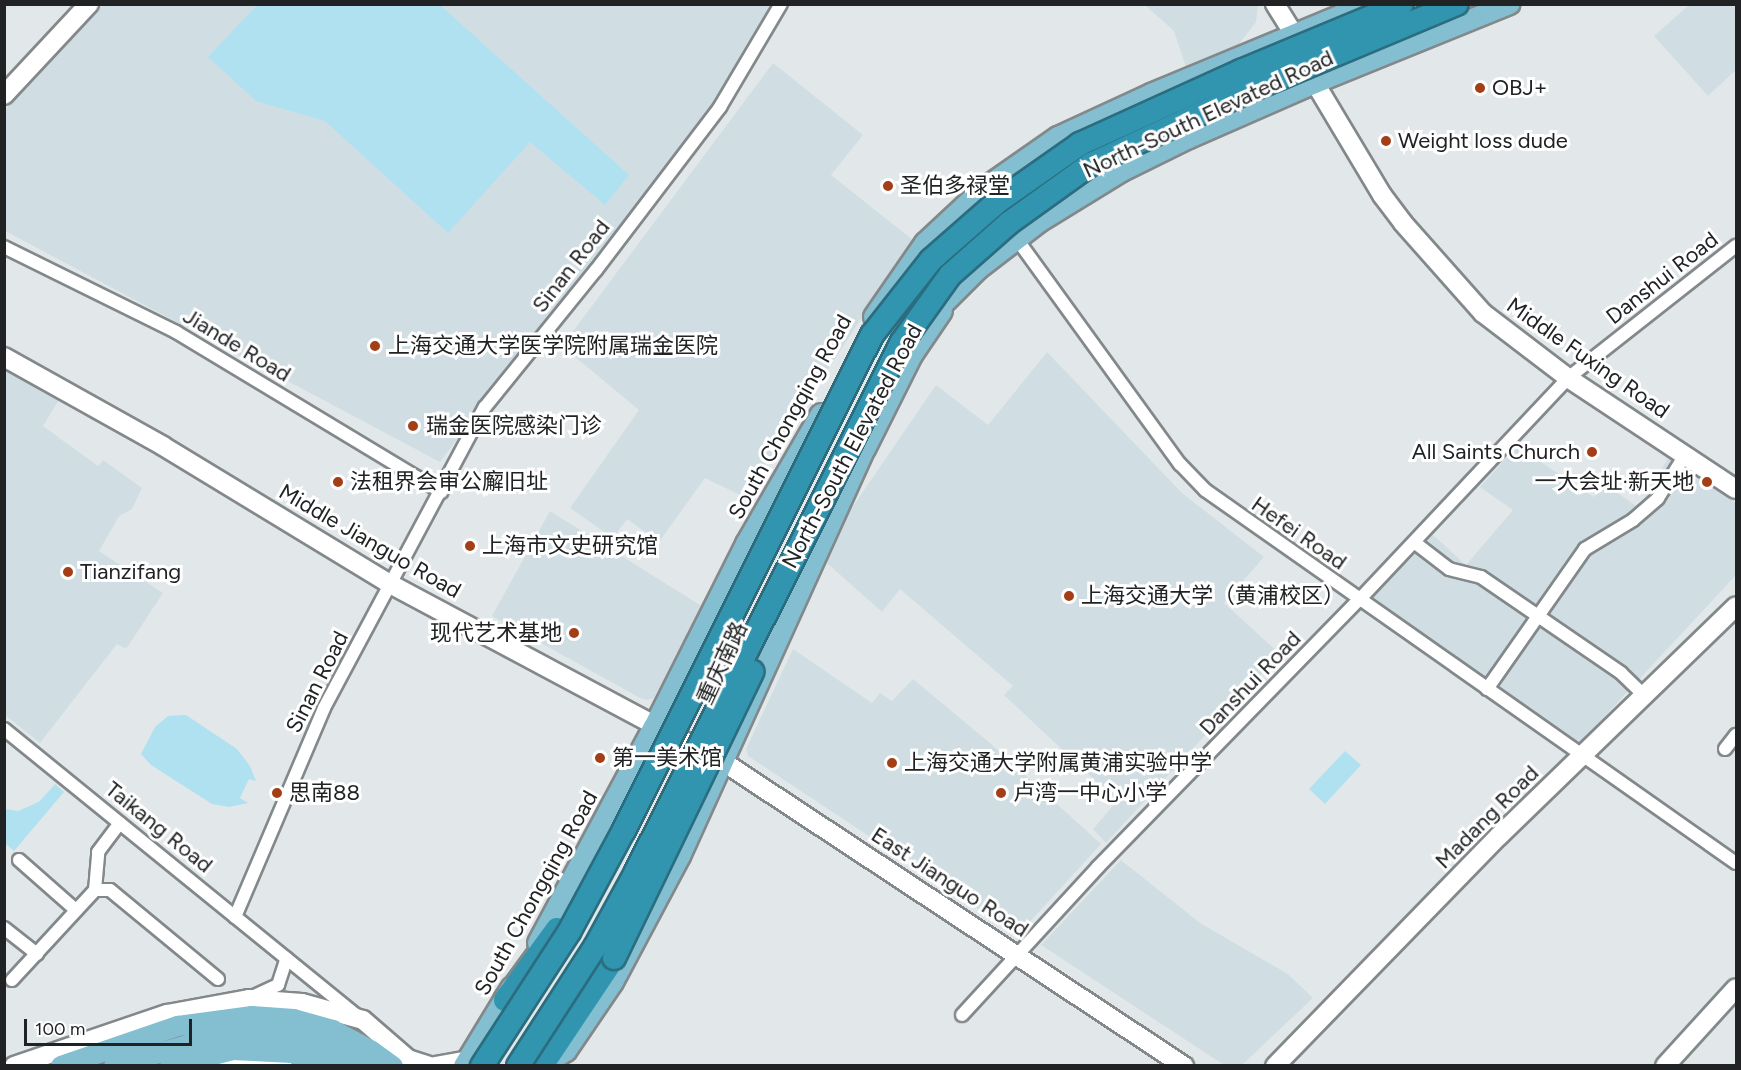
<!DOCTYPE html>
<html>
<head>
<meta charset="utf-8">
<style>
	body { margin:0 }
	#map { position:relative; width:1741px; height:1070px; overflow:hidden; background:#e2e8ea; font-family:Figtree,"Noto Sans SC",sans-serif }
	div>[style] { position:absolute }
	.built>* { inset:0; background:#d0dee3 }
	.green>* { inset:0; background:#b0e1f1 }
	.roads { filter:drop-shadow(2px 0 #83888a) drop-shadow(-2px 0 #83888a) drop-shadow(0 2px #83888a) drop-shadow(0 -2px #83888a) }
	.street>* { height:12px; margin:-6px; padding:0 6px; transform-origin:6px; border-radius:6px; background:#fff }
	.secondary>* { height:18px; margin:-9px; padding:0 9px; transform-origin:9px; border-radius:9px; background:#fff }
	.primary>* { height:20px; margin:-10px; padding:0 10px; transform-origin:10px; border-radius:10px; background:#83bfd0 }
	.highway>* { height:22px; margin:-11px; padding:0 11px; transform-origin:11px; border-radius:11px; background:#3195b0 }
	.bridges { filter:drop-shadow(2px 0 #2b6d7f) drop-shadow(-2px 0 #2b6d7f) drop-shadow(0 2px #2b6d7f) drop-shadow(0 -2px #2b6d7f) }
	.highway-bridge>* { height:22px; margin:-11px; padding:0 11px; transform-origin:11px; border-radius:11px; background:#3195b0 }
	.dots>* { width:16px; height:16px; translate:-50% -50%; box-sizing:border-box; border:3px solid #fff; border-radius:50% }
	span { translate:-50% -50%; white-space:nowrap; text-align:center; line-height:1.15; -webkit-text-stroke:6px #fff; paint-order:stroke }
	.poi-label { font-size:22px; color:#202223 }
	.left { translate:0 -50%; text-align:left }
	.right { translate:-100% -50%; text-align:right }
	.street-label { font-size:22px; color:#202223 }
	.frame { position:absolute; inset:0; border:6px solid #202223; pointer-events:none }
	.scale { position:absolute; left:24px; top:1019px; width:168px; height:27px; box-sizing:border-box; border:3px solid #202223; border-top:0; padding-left:8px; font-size:18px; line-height:21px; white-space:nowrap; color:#202223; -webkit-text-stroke:4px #fff; paint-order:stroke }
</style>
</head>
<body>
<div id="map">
	<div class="built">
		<i style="clip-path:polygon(1690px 4px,1736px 5px,1736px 70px,1708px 96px,1654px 36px)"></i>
		<i style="clip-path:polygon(103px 5px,770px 5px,713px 103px,440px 462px,5px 231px,5px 110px)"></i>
		<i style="clip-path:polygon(1145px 5px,1258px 5px,1256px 22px,1239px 44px,1186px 67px,1174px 31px)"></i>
		<i style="clip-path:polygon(773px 63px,863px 135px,831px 175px,913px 240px,744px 497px,705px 478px,659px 542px,627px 519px,613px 538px,570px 508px,639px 410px,562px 346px)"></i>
		<i style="clip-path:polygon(1047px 352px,1182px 493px,1264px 557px,1224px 603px,1280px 654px,1106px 843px,1093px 829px,1117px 801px,1004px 695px,1013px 686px,900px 589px,882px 612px,819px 556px,936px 385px,988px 425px)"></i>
		<i style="clip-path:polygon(4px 368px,62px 395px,43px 426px,98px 466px,103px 460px,142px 488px,132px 509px,119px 516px,99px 551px,163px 593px,126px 649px,117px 644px,40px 743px,5px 715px)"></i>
		<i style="clip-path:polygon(1517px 446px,1594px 497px,1603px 483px,1639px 508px,1668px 458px,1736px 503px,1736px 575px,1579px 744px,1371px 599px,1433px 535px,1466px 565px,1513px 510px,1480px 487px)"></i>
		<i style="clip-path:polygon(550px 511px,703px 607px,654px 698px,646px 700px,640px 698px,492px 616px)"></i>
		<i style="clip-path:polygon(793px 649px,872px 703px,880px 693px,892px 701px,913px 679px,990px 743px,1101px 844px,1018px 935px,748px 756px,746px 749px)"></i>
		<i style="clip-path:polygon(1121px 860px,1200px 923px,1288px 974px,1313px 998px,1242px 1065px,1224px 1065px,1041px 945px)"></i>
	</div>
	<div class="green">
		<i style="clip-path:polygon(257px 5px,440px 5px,629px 175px,605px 205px,530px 142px,448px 233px,325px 121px,256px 101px,208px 57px)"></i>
		<i style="clip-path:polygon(186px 715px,237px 749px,250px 766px,256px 781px,249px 779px,240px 798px,248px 803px,229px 807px,212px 804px,151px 765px,141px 754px,155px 727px,168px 716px)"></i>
		<i style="clip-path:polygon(1345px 751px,1361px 765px,1325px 804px,1309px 789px)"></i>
		<i style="clip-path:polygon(55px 784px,64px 792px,14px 851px,5px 843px,5px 809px,18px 811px,32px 805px,40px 801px)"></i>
	</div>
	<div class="roads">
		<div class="street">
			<i style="left:990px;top:202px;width:324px;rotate:54.1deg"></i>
			<i style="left:1180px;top:464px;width:36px;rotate:46deg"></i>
			<i style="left:1205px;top:490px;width:649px;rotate:35.09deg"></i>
			<i style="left:4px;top:247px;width:192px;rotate:26.3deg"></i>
			<i style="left:176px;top:332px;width:310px;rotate:31.1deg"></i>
			<i style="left:1414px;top:542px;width:44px;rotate:37.6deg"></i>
			<i style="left:1449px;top:569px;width:33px;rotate:14deg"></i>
			<i style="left:1481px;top:577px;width:170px;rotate:34.4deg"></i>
			<i style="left:1621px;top:673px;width:32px;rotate:44deg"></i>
			<i style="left:1487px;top:689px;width:171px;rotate:-55deg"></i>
			<i style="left:1585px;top:549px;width:56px;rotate:-31.1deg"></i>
			<i style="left:1633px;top:520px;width:33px;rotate:-41deg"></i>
			<i style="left:1658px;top:498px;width:51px;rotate:-57.9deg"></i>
			<i style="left:4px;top:729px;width:455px;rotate:39.1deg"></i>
			<i style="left:1725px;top:749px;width:18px;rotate:-52deg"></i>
			<i style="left:19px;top:860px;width:76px;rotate:41.3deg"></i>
			<i style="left:95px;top:890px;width:15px"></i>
			<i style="left:110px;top:890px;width:140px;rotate:39.5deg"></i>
			<i style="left:235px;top:917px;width:227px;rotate:-66.9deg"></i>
			<i style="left:324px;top:708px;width:341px;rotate:-61.9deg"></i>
			<i style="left:485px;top:407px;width:176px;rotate:-51deg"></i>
			<i style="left:596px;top:270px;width:205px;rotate:-52.7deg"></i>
			<i style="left:720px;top:107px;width:120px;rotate:-59.4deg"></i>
			<i style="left:4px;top:928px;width:42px;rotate:38.2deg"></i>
			<i style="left:12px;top:980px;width:122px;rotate:-47.3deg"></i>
			<i style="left:95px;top:890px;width:38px;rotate:-85deg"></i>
			<i style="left:98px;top:852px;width:36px;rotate:-53deg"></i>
			<i style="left:250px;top:998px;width:31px;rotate:-25deg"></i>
			<i style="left:278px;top:985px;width:28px;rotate:-72deg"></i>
			<i style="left:962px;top:1015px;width:201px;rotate:-47.4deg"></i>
			<i style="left:1098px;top:867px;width:373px;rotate:-45.7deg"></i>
			<i style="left:1359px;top:600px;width:305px;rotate:-46.7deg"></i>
			<i style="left:1568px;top:378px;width:214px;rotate:-38.2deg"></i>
		</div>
		<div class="secondary">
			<i style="left:1275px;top:4px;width:38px;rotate:58deg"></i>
			<i style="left:1295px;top:36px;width:51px;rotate:66.9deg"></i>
			<i style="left:1315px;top:83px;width:131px;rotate:59.1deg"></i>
			<i style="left:1382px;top:195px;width:35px;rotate:53deg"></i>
			<i style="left:1403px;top:223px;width:120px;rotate:48.4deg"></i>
			<i style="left:1483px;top:313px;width:107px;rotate:37.4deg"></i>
			<i style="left:1568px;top:378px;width:201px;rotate:33.5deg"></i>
			<i style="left:4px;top:95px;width:125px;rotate:-47deg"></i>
			<i style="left:4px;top:357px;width:182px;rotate:29.2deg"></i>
			<i style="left:163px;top:446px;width:268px;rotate:31.3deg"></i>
			<i style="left:392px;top:585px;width:374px;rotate:28.1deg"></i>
			<i style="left:722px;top:761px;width:554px;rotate:33.43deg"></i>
			<i style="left:14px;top:1066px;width:162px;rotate:-18.8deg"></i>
			<i style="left:167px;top:1014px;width:83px;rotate:-10.4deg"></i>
			<i style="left:249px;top:999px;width:53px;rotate:4.3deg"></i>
			<i style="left:302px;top:1003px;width:63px;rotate:15.6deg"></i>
			<i style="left:363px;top:1020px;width:60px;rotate:40.9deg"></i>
			<i style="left:408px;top:1059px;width:22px;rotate:18deg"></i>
			<i style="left:214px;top:1066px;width:69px"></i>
			<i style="left:435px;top:1066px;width:34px;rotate:-10deg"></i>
			<i style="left:1275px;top:1066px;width:321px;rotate:-45.8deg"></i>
			<i style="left:1499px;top:836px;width:330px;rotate:-44.1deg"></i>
			<i style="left:1665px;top:1066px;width:105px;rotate:-47.7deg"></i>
		</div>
		<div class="primary">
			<i style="left:874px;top:317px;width:90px;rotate:-55.4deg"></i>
			<i style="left:925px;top:243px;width:78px;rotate:-42.9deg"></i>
			<i style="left:982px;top:190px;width:93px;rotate:-34.9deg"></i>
			<i style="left:1058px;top:137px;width:102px;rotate:-24.8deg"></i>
			<i style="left:1151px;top:94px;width:235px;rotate:-22.5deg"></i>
			<i style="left:927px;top:320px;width:72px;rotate:-45deg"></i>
			<i style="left:978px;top:269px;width:77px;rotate:-37.6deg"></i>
			<i style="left:1039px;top:222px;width:97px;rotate:-31.6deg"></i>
			<i style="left:1122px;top:171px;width:75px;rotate:-26.2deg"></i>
			<i style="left:1189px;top:138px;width:137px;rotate:-23.6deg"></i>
			<i style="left:1315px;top:83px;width:210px;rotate:-22.1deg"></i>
			<i style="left:538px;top:943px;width:245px;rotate:-61.8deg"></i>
			<i style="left:654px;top:727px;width:205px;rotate:-63.3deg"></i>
			<i style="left:746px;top:544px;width:150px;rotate:-60deg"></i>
			<i style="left:545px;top:1064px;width:25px;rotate:-32deg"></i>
			<i style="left:566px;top:1051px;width:83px;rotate:-55.7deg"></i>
			<i style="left:613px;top:982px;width:143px;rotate:-62deg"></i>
			<i style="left:680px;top:856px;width:447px;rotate:-65.6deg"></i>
			<i style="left:865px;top:449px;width:105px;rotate:-63.4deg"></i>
			<i style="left:912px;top:355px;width:53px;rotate:-55.7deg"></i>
			<i style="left:61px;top:1066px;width:124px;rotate:-18.9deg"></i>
			<i style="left:178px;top:1026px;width:75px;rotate:-7.7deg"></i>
			<i style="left:252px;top:1016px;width:42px;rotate:4.1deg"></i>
			<i style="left:294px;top:1019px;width:41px;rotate:15.8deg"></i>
			<i style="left:333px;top:1030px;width:44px;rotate:28.3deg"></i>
			<i style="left:372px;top:1051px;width:26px;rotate:36deg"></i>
			<i style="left:114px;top:1066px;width:108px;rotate:-16.1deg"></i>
			<i style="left:218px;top:1036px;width:46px;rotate:-2.5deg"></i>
			<i style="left:264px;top:1034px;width:45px;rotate:9deg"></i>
			<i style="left:308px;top:1041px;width:65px;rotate:22.6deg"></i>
			<i style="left:170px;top:1066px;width:65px;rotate:-14.3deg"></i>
			<i style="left:233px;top:1050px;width:59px;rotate:2.9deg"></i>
			<i style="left:292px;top:1053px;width:43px;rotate:17.6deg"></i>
			<i style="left:464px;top:1066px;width:92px;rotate:-58.7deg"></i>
		</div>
		<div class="highway">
			<i style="left:505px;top:1000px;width:88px;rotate:-53.8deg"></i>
			<i style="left:542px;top:1066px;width:130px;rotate:-56.3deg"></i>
		</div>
	</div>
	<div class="bridges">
		<div class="highway-bridge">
			<i style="left:614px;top:958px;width:318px;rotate:-64.2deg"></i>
			<i style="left:482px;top:1066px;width:160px;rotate:-57deg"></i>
			<i style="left:569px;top:932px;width:116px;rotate:-61.7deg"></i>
			<i style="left:624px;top:830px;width:554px;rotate:-63.39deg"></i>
			<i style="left:872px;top:335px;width:95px;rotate:-51.8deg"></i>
			<i style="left:931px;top:260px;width:86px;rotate:-41.2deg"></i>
			<i style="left:996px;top:203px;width:103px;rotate:-35.1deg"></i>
			<i style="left:1080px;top:144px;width:177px;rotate:-24.4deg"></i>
			<i style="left:1241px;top:71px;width:174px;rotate:-22.6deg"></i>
			<i style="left:518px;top:1066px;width:142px;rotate:-57.1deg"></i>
			<i style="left:595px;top:947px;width:85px;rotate:-61.3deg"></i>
			<i style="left:636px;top:872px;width:593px;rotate:-63.35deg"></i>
			<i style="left:902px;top:342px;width:82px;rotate:-54.4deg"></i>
			<i style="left:950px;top:275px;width:79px;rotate:-41.4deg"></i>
			<i style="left:1009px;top:223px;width:101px;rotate:-35.7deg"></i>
			<i style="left:1091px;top:164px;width:176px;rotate:-24.8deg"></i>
			<i style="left:1251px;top:90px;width:223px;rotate:-22.7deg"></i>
		</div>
	</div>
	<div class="dots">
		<i style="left:1480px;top:88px;background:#a43e17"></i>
		<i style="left:1386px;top:141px;background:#a43e17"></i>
		<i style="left:888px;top:186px;background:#a43e17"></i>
		<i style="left:375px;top:346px;background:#a43e17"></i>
		<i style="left:413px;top:426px;background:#a43e17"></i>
		<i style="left:1592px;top:452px;background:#a43e17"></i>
		<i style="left:338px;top:482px;background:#a43e17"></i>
		<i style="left:1707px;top:482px;background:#a43e17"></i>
		<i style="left:470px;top:546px;background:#a43e17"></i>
		<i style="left:68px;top:572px;background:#a43e17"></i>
		<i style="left:1069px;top:596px;background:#a43e17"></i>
		<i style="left:574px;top:633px;background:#a43e17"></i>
		<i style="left:600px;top:758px;background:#a43e17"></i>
		<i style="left:892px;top:763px;background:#a43e17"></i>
		<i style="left:277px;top:793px;background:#a43e17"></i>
		<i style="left:1001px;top:793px;background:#a43e17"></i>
	</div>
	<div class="poi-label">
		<span class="left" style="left:1492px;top:88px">OBJ+</span>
		<span class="left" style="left:1398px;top:141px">Weight loss dude</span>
		<span class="left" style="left:900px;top:186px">圣伯多禄堂</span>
		<span class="left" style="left:388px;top:346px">上海交通大学医学院附属瑞金医院</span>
		<span class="left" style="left:426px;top:426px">瑞金医院感染门诊</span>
		<span class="right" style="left:1580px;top:452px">All Saints Church</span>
		<span class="left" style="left:350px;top:482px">法租界会审公廨旧址</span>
		<span class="right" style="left:1694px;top:482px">一大会址·新天地</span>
		<span class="left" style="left:482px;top:546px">上海市文史研究馆</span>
		<span class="left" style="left:80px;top:572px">Tianzifang</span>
		<span class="left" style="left:1081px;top:596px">上海交通大学（黄浦校区）</span>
		<span class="right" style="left:562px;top:633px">现代艺术基地</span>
		<span class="left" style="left:612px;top:758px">第一美术馆</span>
		<span class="left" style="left:904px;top:763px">上海交通大学附属黄浦实验中学</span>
		<span class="left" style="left:289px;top:793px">思南88</span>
		<span class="left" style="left:1013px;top:793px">卢湾一中心小学</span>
	</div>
	<div class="street-label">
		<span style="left:1208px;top:114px;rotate:-25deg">North-South Elevated Road</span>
		<span style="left:571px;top:266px;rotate:-52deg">Sinan Road</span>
		<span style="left:1662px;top:278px;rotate:-38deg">Danshui Road</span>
		<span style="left:237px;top:345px;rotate:31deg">Jiande Road</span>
		<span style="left:1588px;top:358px;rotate:35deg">Middle Fuxing Road</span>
		<span style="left:790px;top:417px;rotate:-61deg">South Chongqing Road</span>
		<span style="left:852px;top:446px;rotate:-62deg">North-South Elevated Road</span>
		<span style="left:1299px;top:533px;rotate:35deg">Hefei Road</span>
		<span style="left:370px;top:541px;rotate:30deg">Middle Jianguo Road</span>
		<span style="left:722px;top:663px;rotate:-65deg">重庆南路</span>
		<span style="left:317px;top:682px;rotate:-63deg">Sinan Road</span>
		<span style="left:1250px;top:683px;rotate:-46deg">Danshui Road</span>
		<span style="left:1487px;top:817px;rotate:-45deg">Madang Road</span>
		<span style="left:159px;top:827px;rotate:39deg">Taikang Road</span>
		<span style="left:950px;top:882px;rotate:33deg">East Jianguo Road</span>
		<span style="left:536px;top:893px;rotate:-61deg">South Chongqing Road</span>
	</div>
	<div class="frame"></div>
	<div class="scale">100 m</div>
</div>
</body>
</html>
